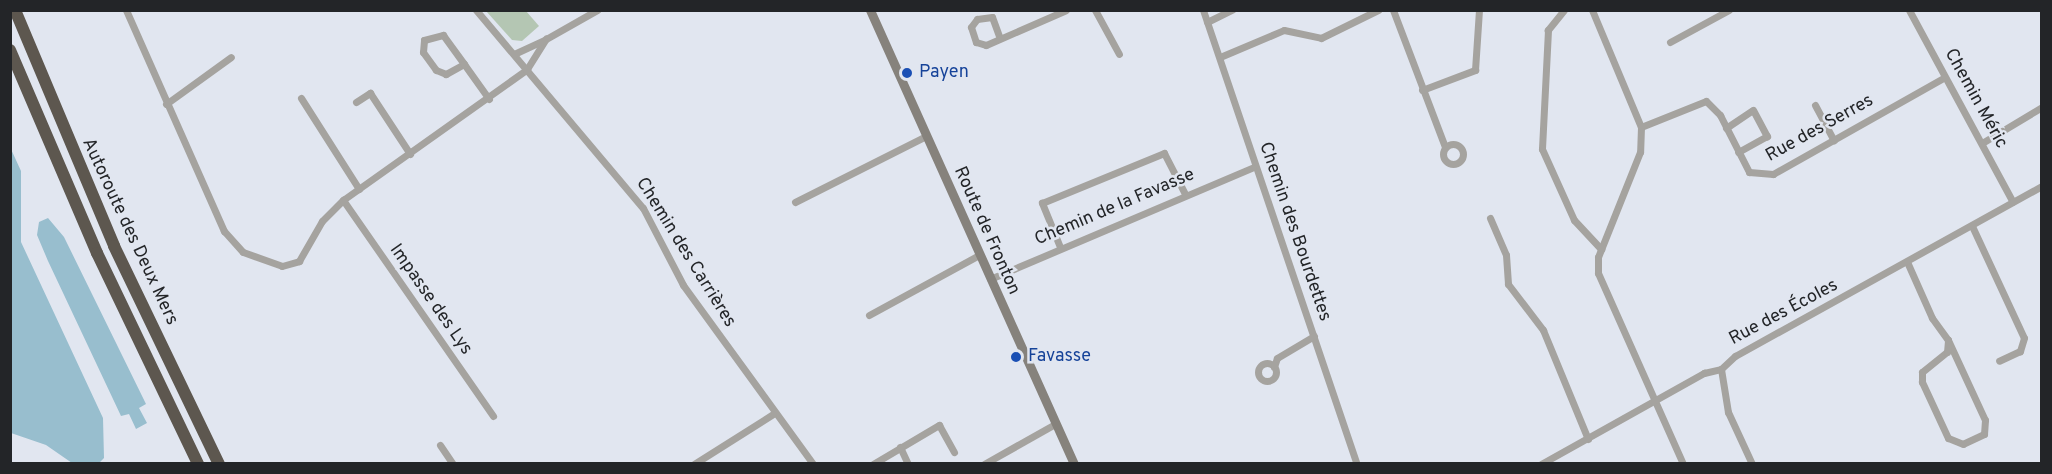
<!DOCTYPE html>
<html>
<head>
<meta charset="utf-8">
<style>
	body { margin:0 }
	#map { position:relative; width:2052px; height:474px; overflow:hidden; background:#e1e6f0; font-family:Overpass,sans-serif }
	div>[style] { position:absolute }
	.green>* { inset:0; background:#b4c6b3 }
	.water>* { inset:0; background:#98bece }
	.street>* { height:7px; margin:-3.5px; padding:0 3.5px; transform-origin:3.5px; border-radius:3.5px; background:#a5a39f }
	.street>.ring { margin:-3.5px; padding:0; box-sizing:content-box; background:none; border:7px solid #a5a39f; border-radius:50% }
	.secondary>* { height:9px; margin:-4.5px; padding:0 4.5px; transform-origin:4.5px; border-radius:4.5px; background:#86827c }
	.highway>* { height:12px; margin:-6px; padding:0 6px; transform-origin:6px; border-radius:6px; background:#5d574f }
	.dots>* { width:16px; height:16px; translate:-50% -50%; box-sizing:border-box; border:3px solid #e1e6f0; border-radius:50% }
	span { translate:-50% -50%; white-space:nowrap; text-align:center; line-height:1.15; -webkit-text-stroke:5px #e1e6f0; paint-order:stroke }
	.transit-label { font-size:18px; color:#164399 }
	.left { translate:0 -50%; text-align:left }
	.street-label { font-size:18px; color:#232528 }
	.frame { position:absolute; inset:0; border:12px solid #232528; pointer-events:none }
</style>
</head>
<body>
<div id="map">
	<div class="green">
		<i style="clip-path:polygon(486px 11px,526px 11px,539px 26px,522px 41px,512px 40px)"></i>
	</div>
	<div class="water">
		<i style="clip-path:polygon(10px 147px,21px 171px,21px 242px,103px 418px,104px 458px,99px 463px,72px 463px,46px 445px,11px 433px)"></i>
		<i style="clip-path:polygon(48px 218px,64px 237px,146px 404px,139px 408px,147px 423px,136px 429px,129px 414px,121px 416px,48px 261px,37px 235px,39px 222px)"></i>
	</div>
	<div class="street">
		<i style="left:126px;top:10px;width:242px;rotate:66.1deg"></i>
		<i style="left:224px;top:231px;width:28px;rotate:48deg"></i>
		<i style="left:243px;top:252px;width:41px;rotate:19.7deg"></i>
		<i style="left:282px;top:266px;width:18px;rotate:-16deg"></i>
		<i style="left:299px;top:261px;width:46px;rotate:-60.1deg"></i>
		<i style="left:322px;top:221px;width:30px;rotate:-45deg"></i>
		<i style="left:343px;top:200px;width:226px;rotate:-35.4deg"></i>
		<i style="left:527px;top:69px;width:36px;rotate:-58deg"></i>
		<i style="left:546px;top:39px;width:59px;rotate:-29.6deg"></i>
		<i style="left:476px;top:10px;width:259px;rotate:49.9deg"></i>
		<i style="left:643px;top:208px;width:87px;rotate:62.5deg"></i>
		<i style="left:683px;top:285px;width:221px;rotate:54deg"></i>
		<i style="left:1095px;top:10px;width:50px;rotate:61.4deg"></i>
		<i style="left:1203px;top:10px;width:479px;rotate:71.3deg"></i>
		<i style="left:1393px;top:10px;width:147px;rotate:69.2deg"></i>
		<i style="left:1564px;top:10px;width:26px;rotate:129deg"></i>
		<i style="left:1548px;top:30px;width:119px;rotate:92.9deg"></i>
		<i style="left:1542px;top:149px;width:78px;rotate:65.7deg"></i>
		<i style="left:1574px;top:220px;width:40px;rotate:47deg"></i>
		<i style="left:1592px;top:10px;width:127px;rotate:67.3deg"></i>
		<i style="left:1641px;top:127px;width:25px;rotate:92deg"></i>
		<i style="left:1640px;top:152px;width:113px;rotate:111.8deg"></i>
		<i style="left:1598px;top:257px;width:16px;rotate:90deg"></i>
		<i style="left:1598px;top:273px;width:209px;rotate:66deg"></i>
		<i style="left:1909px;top:10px;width:218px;rotate:61.6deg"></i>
		<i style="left:1207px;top:22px;width:28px;rotate:-26deg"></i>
		<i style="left:999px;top:36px;width:20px;rotate:-110deg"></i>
		<i style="left:992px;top:17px;width:15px;rotate:172deg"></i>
		<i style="left:977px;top:19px;width:10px;rotate:127deg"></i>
		<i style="left:971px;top:27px;width:16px;rotate:72deg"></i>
		<i style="left:976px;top:42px;width:10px;rotate:17deg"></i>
		<i style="left:986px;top:45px;width:87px;rotate:-23.6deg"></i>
		<i style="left:1670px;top:42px;width:67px;rotate:-28.5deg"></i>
		<i style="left:514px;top:54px;width:33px;rotate:-25deg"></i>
		<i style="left:1220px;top:57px;width:69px;rotate:-22.9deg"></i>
		<i style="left:1284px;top:30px;width:38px;rotate:12deg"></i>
		<i style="left:1321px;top:38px;width:64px;rotate:-26.2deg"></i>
		<i style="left:464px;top:64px;width:21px;rotate:151deg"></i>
		<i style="left:446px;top:74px;width:11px;rotate:-158deg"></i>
		<i style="left:436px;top:70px;width:22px;rotate:-126deg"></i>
		<i style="left:423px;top:52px;width:12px;rotate:-85deg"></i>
		<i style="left:424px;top:40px;width:20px;rotate:-15deg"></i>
		<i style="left:443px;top:35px;width:36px;rotate:54deg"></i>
		<i style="left:464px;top:64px;width:43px;rotate:54.5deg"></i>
		<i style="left:1422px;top:90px;width:57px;rotate:-20.7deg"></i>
		<i style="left:1475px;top:70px;width:60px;rotate:-86.2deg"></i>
		<i style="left:301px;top:98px;width:108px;rotate:57.5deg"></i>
		<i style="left:356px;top:102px;width:17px;rotate:-33deg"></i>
		<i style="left:370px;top:93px;width:73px;rotate:56.7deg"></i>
		<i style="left:166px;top:104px;width:80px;rotate:-35.9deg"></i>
		<i style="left:1815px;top:105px;width:40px;rotate:62deg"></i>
		<i style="left:1641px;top:127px;width:70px;rotate:-21.8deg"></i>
		<i style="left:1706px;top:101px;width:20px;rotate:45deg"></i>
		<i style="left:1720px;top:115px;width:64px;rotate:63deg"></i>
		<i style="left:1749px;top:172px;width:24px;rotate:5deg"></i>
		<i style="left:1773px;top:174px;width:197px;rotate:-29.4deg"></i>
		<i style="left:1726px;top:128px;width:32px;rotate:-34deg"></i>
		<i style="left:1753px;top:110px;width:30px;rotate:62deg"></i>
		<i style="left:1767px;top:136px;width:33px;rotate:151deg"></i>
		<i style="left:1982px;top:143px;width:70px;rotate:-31deg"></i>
		<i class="ring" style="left:1443px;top:144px;width:13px;height:13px"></i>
		<i style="left:343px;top:200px;width:263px;rotate:55.2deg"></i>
		<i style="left:795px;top:202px;width:147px;rotate:-26.7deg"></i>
		<i style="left:1490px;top:218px;width:40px;rotate:66.6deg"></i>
		<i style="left:1506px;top:255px;width:29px;rotate:86deg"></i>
		<i style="left:1508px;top:284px;width:58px;rotate:52.7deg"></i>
		<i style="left:1543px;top:330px;width:118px;rotate:67.6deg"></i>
		<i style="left:1972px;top:226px;width:123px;rotate:65.1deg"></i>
		<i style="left:2024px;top:338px;width:14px;rotate:107deg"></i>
		<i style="left:2020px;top:351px;width:23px;rotate:155deg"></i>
		<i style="left:1060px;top:247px;width:48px;rotate:-112.2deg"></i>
		<i style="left:1042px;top:203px;width:132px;rotate:-22.3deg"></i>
		<i style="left:1164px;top:153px;width:46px;rotate:62.9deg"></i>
		<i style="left:1908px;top:264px;width:59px;rotate:66deg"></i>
		<i style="left:1932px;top:318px;width:27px;rotate:54deg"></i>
		<i style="left:1948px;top:340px;width:88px;rotate:65.2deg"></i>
		<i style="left:1985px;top:420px;width:14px;rotate:94deg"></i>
		<i style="left:1984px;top:434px;width:23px;rotate:155deg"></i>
		<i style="left:1963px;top:444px;width:16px;rotate:-158deg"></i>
		<i style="left:1948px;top:438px;width:62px;rotate:-114.9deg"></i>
		<i style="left:1922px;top:382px;width:10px;rotate:-90deg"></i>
		<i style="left:1922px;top:372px;width:32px;rotate:-39deg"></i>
		<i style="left:1947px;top:352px;width:12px;rotate:-85deg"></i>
		<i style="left:990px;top:279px;width:285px;rotate:-23deg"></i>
		<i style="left:869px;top:315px;width:125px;rotate:-28.6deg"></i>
		<i class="ring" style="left:1258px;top:363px;width:11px;height:11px"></i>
		<i style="left:1274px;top:367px;width:9px;rotate:-72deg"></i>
		<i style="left:1277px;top:358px;width:43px;rotate:-30.7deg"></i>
		<i style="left:1721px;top:369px;width:44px;rotate:80.8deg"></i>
		<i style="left:1728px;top:412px;width:57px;rotate:65.2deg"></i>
		<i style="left:440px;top:445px;width:23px;rotate:56deg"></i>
		<i style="left:900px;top:447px;width:19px;rotate:65deg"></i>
		<i style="left:694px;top:464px;width:93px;rotate:-32.3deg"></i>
		<i style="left:873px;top:464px;width:77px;rotate:-30.6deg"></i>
		<i style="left:939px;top:425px;width:31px;rotate:61deg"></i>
		<i style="left:984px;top:464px;width:81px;rotate:-29.4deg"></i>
		<i style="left:1541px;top:464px;width:187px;rotate:-29.2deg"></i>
		<i style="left:1704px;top:373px;width:17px;rotate:-13deg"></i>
		<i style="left:1721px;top:369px;width:19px;rotate:-43deg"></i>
		<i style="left:1735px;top:356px;width:351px;rotate:-29deg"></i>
	</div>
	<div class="secondary">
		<i style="left:870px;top:10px;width:498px;rotate:65.8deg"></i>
	</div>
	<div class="highway">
		<i style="left:15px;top:10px;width:256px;rotate:67.2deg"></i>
		<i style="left:114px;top:246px;width:242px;rotate:64.3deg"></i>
		<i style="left:10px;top:50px;width:221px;rotate:66.8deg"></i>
		<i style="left:97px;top:253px;width:234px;rotate:64.4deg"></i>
	</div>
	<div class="dots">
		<i style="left:907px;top:73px;background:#1a4fb4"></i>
		<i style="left:1016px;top:357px;background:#1a4fb4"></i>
	</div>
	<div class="transit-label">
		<span class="left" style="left:919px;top:73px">Payen</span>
		<span class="left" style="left:1028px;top:357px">Favasse</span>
	</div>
	<div class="street-label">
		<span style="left:1975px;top:99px;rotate:61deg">Chemin Méric</span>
		<span style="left:1820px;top:129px;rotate:-29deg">Rue des Serres</span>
		<span style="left:1115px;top:208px;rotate:-23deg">Chemin de la Favasse</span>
		<span style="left:986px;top:231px;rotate:66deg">Route de Fronton</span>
		<span style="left:129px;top:232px;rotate:65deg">Autoroute des Deux Mers</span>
		<span style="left:1294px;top:232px;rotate:71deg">Chemin des Bourdettes</span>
		<span style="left:685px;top:253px;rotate:58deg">Chemin des Carrières</span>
		<span style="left:430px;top:300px;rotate:55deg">Impasse des Lys</span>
		<span style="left:1784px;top:313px;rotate:-28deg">Rue des Écoles</span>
	</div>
	<div class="frame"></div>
</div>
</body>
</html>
